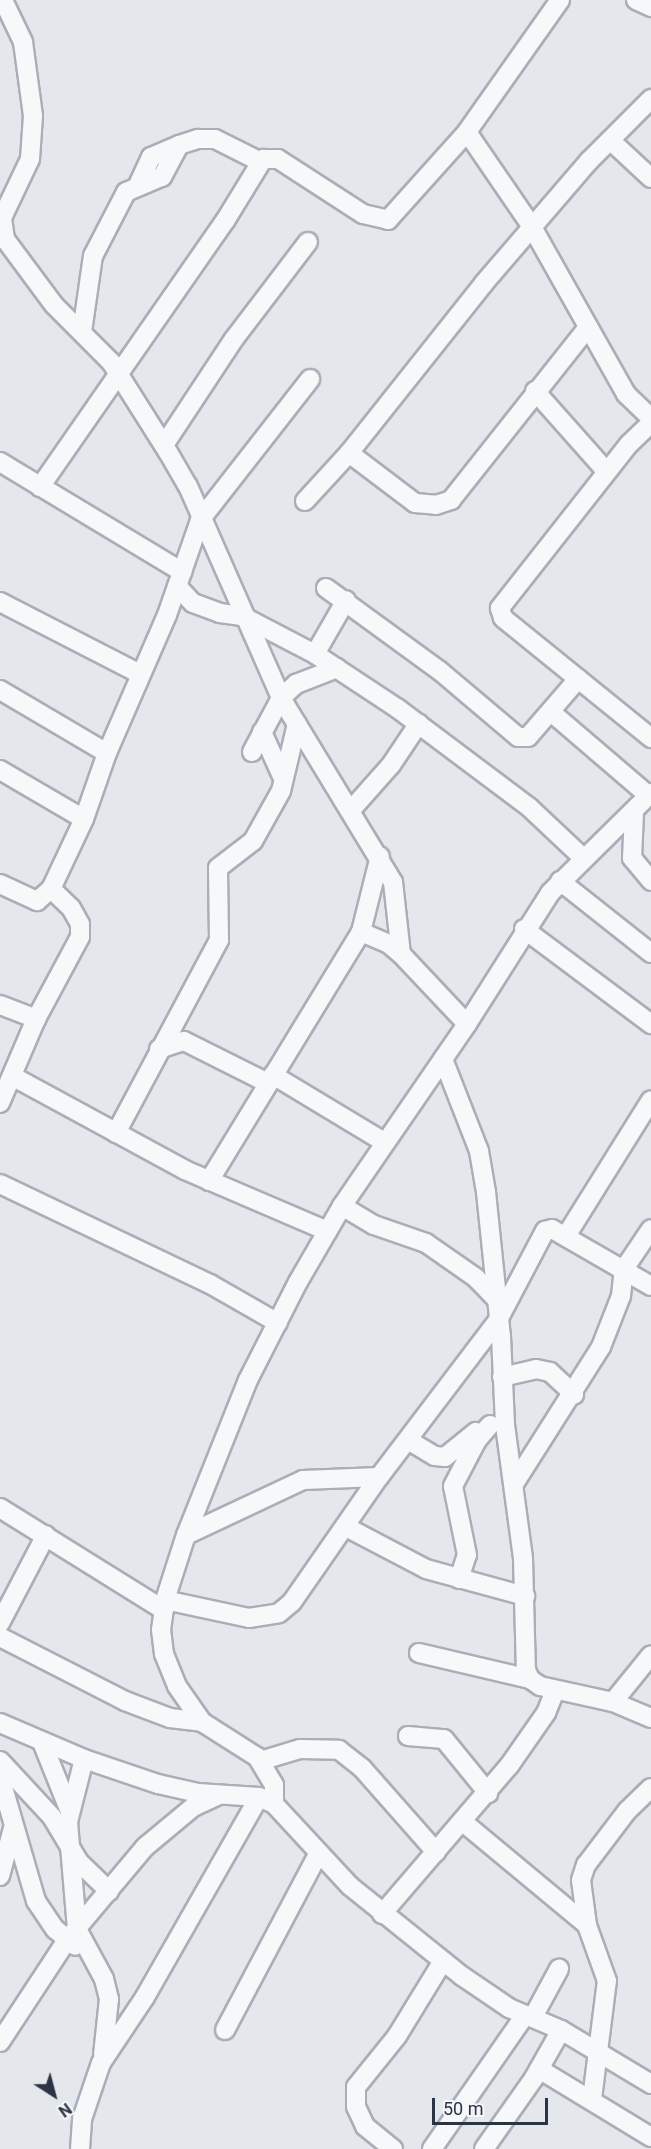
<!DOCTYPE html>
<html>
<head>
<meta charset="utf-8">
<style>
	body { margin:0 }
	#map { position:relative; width:651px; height:2149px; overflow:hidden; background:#e4e7ec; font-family:Roboto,sans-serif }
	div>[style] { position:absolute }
	.roads { filter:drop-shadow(2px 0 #a9aeb7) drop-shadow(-2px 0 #a9aeb7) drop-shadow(0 2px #a9aeb7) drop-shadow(0 -2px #a9aeb7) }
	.street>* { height:18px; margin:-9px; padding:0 9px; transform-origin:9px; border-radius:9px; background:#f7f8fa }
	span { translate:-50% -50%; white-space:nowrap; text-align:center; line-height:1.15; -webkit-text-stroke:4.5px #f4f6f9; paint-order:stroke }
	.north { position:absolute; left:24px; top:2065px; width:60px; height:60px; -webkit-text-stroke:4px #f4f6f9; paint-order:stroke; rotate:144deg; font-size:16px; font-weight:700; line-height:24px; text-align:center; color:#2b3445 }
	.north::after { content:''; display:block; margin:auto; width:21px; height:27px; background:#2b3445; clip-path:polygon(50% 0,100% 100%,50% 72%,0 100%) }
	.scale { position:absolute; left:432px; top:2098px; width:116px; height:27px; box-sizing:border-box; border:3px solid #2b3445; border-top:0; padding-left:8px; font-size:18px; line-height:21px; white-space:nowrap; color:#2b3445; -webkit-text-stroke:4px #f4f6f9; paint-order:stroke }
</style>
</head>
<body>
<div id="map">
	<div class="roads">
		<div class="street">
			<i style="left:3px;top:0;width:47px;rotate:64.5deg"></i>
			<i style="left:23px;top:42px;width:75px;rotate:82.3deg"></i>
			<i style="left:33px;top:116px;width:43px;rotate:94deg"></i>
			<i style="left:30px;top:159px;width:65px;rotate:115.4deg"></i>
			<i style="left:2px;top:218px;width:21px;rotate:82deg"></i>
			<i style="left:5px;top:239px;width:82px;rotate:53.4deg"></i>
			<i style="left:54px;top:305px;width:81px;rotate:45deg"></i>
			<i style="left:111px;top:362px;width:107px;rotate:57.7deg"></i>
			<i style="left:168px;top:452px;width:39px;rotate:60deg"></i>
			<i style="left:188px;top:486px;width:232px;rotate:66.3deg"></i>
			<i style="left:281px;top:698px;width:215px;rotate:58.7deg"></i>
			<i style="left:393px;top:882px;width:72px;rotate:83.7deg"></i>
			<i style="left:401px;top:954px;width:96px;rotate:46.7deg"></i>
			<i style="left:467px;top:1024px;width:42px;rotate:124.4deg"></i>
			<i style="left:443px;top:1059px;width:99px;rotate:68.6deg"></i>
			<i style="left:479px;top:1151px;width:42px;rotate:80.3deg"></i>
			<i style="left:486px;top:1192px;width:145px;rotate:84.1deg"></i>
			<i style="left:501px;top:1336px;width:89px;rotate:87.4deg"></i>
			<i style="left:505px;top:1425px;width:135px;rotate:82.3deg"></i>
			<i style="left:523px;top:1559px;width:111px;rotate:88.5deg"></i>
			<i style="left:526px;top:1670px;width:10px;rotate:66deg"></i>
			<i style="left:530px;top:1679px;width:12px;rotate:35deg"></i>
			<i style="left:540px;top:1686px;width:75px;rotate:12.4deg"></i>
			<i style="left:613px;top:1702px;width:41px;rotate:22.8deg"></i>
			<i style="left:560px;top:0;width:161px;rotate:125.2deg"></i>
			<i style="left:467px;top:132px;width:115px;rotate:55.6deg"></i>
			<i style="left:532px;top:227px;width:192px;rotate:60.6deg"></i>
			<i style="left:626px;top:394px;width:35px;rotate:44deg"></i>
			<i style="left:636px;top:0;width:17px;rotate:25deg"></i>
			<i style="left:610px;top:140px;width:56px;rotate:42.8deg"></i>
			<i style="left:138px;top:185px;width:31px;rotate:-65deg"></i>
			<i style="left:151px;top:157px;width:30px;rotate:-23deg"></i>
			<i style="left:82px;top:332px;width:77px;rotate:-81.8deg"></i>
			<i style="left:93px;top:256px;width:72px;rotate:-62.7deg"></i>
			<i style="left:126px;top:192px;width:39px;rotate:-23deg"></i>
			<i style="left:162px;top:177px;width:36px;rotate:-62deg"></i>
			<i style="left:179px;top:145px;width:20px;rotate:-18deg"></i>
			<i style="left:198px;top:139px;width:17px"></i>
			<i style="left:215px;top:139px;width:51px;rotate:26.6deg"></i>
			<i style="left:535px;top:391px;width:107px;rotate:48.4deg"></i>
			<i style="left:651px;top:423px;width:30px;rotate:136deg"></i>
			<i style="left:629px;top:444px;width:209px;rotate:128.2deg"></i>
			<i style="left:500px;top:608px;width:10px;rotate:73deg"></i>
			<i style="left:503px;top:618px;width:191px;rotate:39deg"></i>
			<i style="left:164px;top:445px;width:127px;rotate:-56.6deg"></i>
			<i style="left:234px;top:339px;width:122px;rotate:-52.7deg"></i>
			<i style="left:349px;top:453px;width:83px;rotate:37.1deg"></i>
			<i style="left:415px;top:503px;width:21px;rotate:5deg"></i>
			<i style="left:436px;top:505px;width:16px;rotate:-18deg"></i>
			<i style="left:451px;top:500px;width:221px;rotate:-51.6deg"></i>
			<i style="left:0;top:462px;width:213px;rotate:31.1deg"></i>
			<i style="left:40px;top:487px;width:324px;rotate:-55.2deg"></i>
			<i style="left:225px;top:221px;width:73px;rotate:-58.5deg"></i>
			<i style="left:263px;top:159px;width:15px"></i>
			<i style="left:278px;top:159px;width:101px;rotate:32.9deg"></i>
			<i style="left:363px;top:214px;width:26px;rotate:13deg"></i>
			<i style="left:388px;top:220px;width:118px;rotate:-48.1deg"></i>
			<i style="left:305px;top:501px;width:65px;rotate:-47.5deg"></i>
			<i style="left:349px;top:453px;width:217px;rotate:-51.5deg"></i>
			<i style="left:484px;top:283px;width:161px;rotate:-49.3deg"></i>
			<i style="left:589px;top:161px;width:88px;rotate:-45deg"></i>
			<i style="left:177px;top:586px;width:23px;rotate:47deg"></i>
			<i style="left:193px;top:603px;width:29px;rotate:20deg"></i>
			<i style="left:220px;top:613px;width:22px;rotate:8deg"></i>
			<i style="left:242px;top:616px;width:82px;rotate:27.5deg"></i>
			<i style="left:315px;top:654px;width:98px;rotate:33.4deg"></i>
			<i style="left:397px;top:708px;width:166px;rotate:36.9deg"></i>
			<i style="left:530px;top:808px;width:73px;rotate:43.3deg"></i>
			<i style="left:326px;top:588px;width:141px;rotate:36.1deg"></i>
			<i style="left:440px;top:671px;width:102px;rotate:40.2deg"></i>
			<i style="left:518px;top:737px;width:10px"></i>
			<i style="left:528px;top:737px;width:77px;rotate:-49.2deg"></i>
			<i style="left:0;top:602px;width:157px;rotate:27.2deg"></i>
			<i style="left:315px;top:654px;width:62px;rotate:-60.1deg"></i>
			<i style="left:0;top:690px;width:124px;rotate:30.5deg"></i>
			<i style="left:551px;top:712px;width:129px;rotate:40.6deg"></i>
			<i style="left:262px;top:732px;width:48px;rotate:65.6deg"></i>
			<i style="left:252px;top:752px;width:61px;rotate:-61.8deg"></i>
			<i style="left:281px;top:698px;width:21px;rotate:-43deg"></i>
			<i style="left:296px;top:684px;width:44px;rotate:-21.3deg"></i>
			<i style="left:0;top:770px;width:97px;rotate:30.3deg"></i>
			<i style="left:351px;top:810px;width:60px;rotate:-48.4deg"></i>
			<i style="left:391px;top:765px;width:50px;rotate:-56.3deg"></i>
			<i style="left:634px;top:813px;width:45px;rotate:92.5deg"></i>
			<i style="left:632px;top:858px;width:30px;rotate:50deg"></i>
			<i style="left:560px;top:881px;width:116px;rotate:38.4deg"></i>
			<i style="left:0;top:884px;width:41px;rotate:24.7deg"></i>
			<i style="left:37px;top:901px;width:18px;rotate:-41deg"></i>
			<i style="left:51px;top:889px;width:77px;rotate:-64.8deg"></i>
			<i style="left:84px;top:819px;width:70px;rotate:-70.8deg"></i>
			<i style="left:107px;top:753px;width:150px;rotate:-66.5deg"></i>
			<i style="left:167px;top:615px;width:101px;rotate:-70.8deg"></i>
			<i style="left:200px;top:520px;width:179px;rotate:-52deg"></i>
			<i style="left:524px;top:929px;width:159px;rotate:36.8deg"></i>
			<i style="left:361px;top:932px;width:30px;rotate:23deg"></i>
			<i style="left:389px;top:944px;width:16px;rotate:40deg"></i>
			<i style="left:0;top:1005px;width:39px;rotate:21deg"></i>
			<i style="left:467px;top:1024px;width:155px;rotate:-57.6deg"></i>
			<i style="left:550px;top:893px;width:142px;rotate:-44.7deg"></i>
			<i style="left:159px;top:1049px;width:26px;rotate:-18deg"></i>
			<i style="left:184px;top:1041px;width:94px;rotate:26.6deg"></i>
			<i style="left:273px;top:1075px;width:130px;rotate:31.1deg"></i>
			<i style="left:12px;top:1076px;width:197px;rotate:28.5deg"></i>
			<i style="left:185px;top:1170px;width:155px;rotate:23.2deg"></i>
			<i style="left:0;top:1103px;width:91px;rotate:-66.8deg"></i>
			<i style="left:36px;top:1019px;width:93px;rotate:-61.8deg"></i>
			<i style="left:80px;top:937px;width:13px;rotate:-90deg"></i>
			<i style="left:80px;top:924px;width:18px;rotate:-119deg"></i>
			<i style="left:71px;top:908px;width:28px;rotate:-136deg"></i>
			<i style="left:116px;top:1133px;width:219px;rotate:-61.9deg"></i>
			<i style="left:219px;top:940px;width:72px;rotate:-90.8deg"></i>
			<i style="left:218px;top:868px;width:44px;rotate:-37.6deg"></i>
			<i style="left:253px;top:841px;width:57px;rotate:-60.8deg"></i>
			<i style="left:281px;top:791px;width:69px;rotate:-76.6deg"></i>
			<i style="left:209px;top:1181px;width:292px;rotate:-58.6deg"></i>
			<i style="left:361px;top:932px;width:78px;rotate:-76deg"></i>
			<i style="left:0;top:1184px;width:233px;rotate:25.5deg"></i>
			<i style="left:210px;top:1284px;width:78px;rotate:29.8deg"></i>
			<i style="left:342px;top:1206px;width:37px;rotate:31deg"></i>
			<i style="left:374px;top:1225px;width:55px;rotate:19.1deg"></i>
			<i style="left:426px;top:1243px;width:61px;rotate:35deg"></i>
			<i style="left:476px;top:1278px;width:32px;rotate:46deg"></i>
			<i style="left:566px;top:1236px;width:160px;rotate:-58deg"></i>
			<i style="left:502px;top:1377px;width:35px;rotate:-13deg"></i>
			<i style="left:536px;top:1369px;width:14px;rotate:12deg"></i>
			<i style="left:550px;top:1372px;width:33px;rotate:43deg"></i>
			<i style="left:408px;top:1440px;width:31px;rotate:31deg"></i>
			<i style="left:435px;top:1456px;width:10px;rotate:6deg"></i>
			<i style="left:445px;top:1457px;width:40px;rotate:-39deg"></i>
			<i style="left:514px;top:1484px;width:162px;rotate:-57.6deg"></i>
			<i style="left:601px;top:1347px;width:55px;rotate:-68.6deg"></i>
			<i style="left:621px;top:1296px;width:27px;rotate:-84deg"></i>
			<i style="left:624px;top:1269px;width:48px;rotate:-56deg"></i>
			<i style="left:0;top:1508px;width:193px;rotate:31.9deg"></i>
			<i style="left:348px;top:1528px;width:88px;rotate:27.7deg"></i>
			<i style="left:426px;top:1569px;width:103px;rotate:15.3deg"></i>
			<i style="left:186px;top:1535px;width:129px;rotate:-25.2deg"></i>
			<i style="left:303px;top:1480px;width:76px;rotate:-2.3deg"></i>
			<i style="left:459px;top:1579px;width:25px;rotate:-72deg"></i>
			<i style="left:467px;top:1555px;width:70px;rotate:-101.5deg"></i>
			<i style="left:453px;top:1486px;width:52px;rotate:-62.4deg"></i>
			<i style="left:477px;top:1440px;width:20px;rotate:-49deg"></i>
			<i style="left:165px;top:1600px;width:86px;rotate:12.1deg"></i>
			<i style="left:249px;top:1618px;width:30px;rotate:-9deg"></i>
			<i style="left:279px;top:1613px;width:17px;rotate:-40deg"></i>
			<i style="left:292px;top:1602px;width:152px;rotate:-55.2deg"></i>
			<i style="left:379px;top:1477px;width:197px;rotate:-52.8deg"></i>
			<i style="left:498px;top:1320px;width:101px;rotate:-62.2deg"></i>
			<i style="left:545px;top:1231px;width:7px;rotate:-16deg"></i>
			<i style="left:552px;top:1229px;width:114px;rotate:29.9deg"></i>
			<i style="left:0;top:1623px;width:99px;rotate:-62.4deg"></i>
			<i style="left:0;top:1637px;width:140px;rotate:27.1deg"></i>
			<i style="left:125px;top:1701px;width:48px;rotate:20.7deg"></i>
			<i style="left:170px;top:1718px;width:32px;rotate:7deg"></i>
			<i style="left:419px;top:1653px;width:114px;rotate:13.2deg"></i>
			<i style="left:613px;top:1702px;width:60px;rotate:-51deg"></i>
			<i style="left:0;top:1723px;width:91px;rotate:23.2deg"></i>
			<i style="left:84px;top:1759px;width:78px;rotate:18.7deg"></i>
			<i style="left:158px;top:1784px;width:41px;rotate:12.7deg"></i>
			<i style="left:198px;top:1793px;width:61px;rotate:3.8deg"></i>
			<i style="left:259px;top:1797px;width:17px;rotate:25deg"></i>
			<i style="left:274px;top:1804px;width:112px;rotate:47.2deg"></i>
			<i style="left:350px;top:1886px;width:144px;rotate:38.8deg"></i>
			<i style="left:462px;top:1976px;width:57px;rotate:34.2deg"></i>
			<i style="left:509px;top:2008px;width:56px;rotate:22.9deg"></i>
			<i style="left:561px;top:2030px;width:105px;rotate:31deg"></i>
			<i style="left:408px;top:1736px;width:36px;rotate:5deg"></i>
			<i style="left:444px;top:1739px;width:70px;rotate:50.8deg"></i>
			<i style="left:42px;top:1742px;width:72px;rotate:68.1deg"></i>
			<i style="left:84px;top:1759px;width:65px;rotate:104.3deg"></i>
			<i style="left:68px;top:1822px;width:107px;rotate:85.2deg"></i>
			<i style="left:77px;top:1929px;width:57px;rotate:61.6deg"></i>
			<i style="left:104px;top:1979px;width:21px;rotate:76deg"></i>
			<i style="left:109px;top:1999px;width:56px;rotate:96.1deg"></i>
			<i style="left:0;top:1761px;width:76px;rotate:47.1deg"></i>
			<i style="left:52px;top:1817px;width:52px;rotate:59deg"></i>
			<i style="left:79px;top:1862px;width:42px;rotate:44deg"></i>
			<i style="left:260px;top:1761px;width:42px;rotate:-16.7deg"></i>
			<i style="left:300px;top:1749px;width:39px;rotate:1deg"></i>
			<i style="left:339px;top:1750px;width:29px;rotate:38deg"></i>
			<i style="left:362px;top:1768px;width:112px;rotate:48.6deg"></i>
			<i style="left:0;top:1777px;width:129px;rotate:73.8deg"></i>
			<i style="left:36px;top:1901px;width:34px;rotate:56deg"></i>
			<i style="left:55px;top:1929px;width:26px;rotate:40deg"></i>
			<i style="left:274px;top:1804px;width:19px;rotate:-90deg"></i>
			<i style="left:274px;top:1785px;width:33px;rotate:-121deg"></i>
			<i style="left:257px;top:1757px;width:65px;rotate:-147.5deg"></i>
			<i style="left:202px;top:1722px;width:44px;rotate:-124.8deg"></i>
			<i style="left:177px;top:1686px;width:35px;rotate:-112deg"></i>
			<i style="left:164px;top:1654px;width:24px;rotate:-97deg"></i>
			<i style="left:161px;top:1630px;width:30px;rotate:-82deg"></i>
			<i style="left:165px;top:1600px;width:68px;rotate:-72.1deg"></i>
			<i style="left:186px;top:1535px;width:167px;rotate:-68.2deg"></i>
			<i style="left:248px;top:1380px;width:110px;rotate:-63deg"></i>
			<i style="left:298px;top:1282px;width:88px;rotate:-59.9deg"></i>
			<i style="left:342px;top:1206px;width:178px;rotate:-55.5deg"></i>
			<i style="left:463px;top:1822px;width:161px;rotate:39.7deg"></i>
			<i style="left:0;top:1876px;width:50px;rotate:-74.8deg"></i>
			<i style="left:382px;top:1914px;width:195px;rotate:-49.4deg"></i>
			<i style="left:509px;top:1766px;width:65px;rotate:-55.1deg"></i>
			<i style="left:546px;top:1713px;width:24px;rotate:-68deg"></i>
			<i style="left:533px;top:2017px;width:55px;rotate:-61.6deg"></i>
			<i style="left:225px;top:2030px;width:199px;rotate:-62.1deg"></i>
			<i style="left:0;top:2042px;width:122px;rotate:-56.7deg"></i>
			<i style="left:67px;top:1940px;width:121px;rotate:-50deg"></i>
			<i style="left:145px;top:1847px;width:62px;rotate:-39.8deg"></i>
			<i style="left:193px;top:1807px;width:29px;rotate:-25deg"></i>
			<i style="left:539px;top:2069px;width:131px;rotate:31.3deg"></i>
			<i style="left:592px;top:2099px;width:119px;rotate:-82.8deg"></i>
			<i style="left:607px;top:1981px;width:59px;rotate:-109.7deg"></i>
			<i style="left:587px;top:1925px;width:45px;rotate:-97.6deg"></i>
			<i style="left:581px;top:1880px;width:16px;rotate:-72deg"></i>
			<i style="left:586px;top:1865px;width:68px;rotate:-52.8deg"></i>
			<i style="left:627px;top:1811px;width:33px;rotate:-44deg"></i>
			<i style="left:80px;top:2149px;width:30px;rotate:-86deg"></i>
			<i style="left:82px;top:2119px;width:59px;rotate:-71.3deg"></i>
			<i style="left:101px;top:2063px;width:79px;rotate:-56.3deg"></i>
			<i style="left:145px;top:1997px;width:230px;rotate:-60.3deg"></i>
			<i style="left:393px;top:2149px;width:36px;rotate:-141deg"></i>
			<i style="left:365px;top:2126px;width:21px;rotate:-115deg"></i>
			<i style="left:356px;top:2107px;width:20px;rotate:-90deg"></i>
			<i style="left:356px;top:2087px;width:65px;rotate:-51.2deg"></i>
			<i style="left:397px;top:2036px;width:88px;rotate:-58.5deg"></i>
			<i style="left:432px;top:2149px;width:163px;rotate:-55.2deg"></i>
			<i style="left:484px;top:2149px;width:87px;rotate:-54.8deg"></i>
			<i style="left:534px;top:2078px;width:55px;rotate:-60.6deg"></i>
		</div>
	</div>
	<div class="north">N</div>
	<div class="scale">50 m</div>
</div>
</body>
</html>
